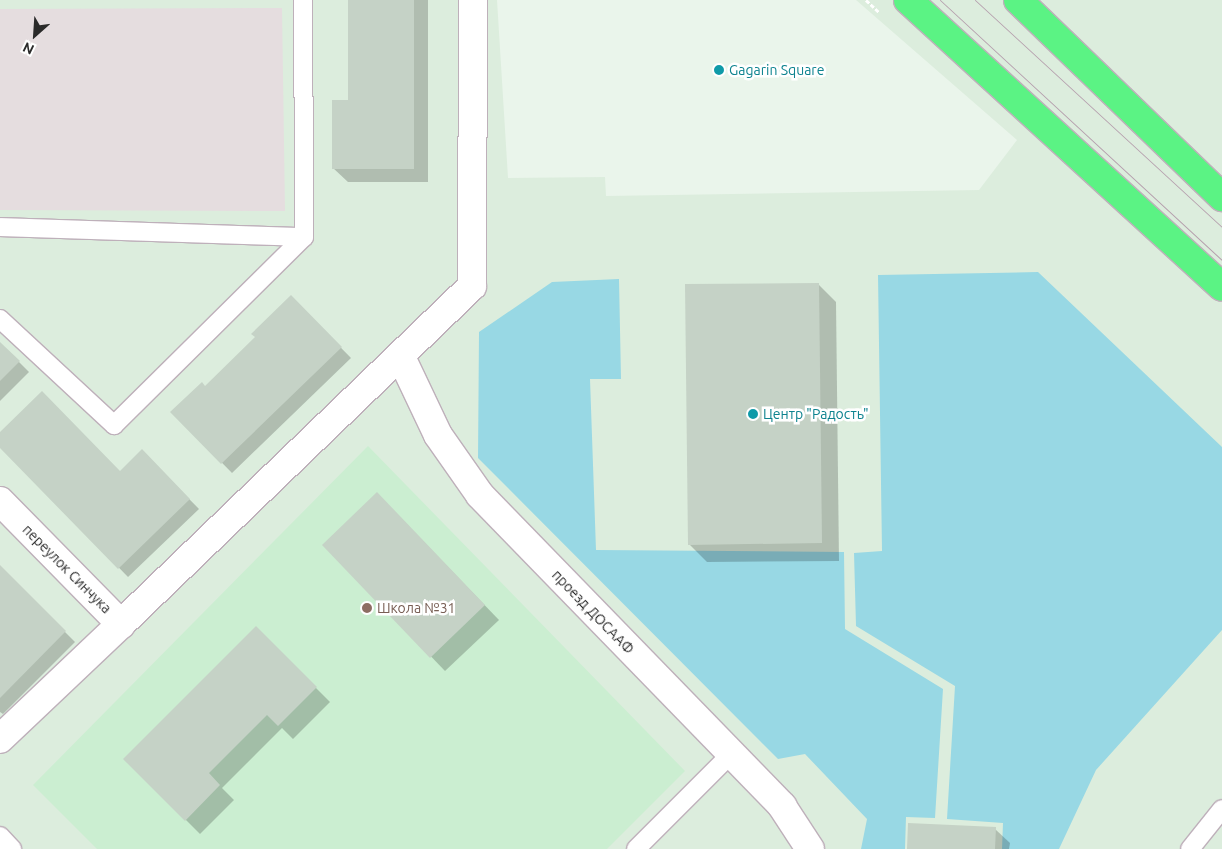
<!DOCTYPE html>
<html>
<head>
<meta charset="utf-8">
<style>
	body { margin:0 }
	#map { position:relative; width:1222px; height:849px; overflow:hidden; background:#dceddd; font-family:Ubuntu,sans-serif }
	div>[style] { position:absolute }
	.industrial>* { inset:0; background:#e5dddf }
	.education>* { inset:0; background:#cbeed1 }
	.green>* { inset:0; background:#98d8e4 }
	.plaza>* { inset:0; background:#eaf5eb }
	.shadow>* { inset:0; background:#0003 }
	.building>* { inset:0; background:#c5d2c6 }
	.path>* { height:3px; margin-top:-1.5px; transform-origin:0; background:repeating-linear-gradient(90deg,#fff 0 4px,transparent 0 6.5px) }
	.roads { filter:drop-shadow(1px 0 #beb0ba) drop-shadow(-1px 0 #beb0ba) drop-shadow(0 1px #beb0ba) drop-shadow(0 -1px #beb0ba) }
	.lane>* { height:18px; margin:-9px; padding:0 9px; transform-origin:9px; border-radius:9px; background:#fff }
	.street>* { height:28px; margin:-14px; padding:0 14px; transform-origin:14px; border-radius:14px; background:#fff }
	.primary>* { height:28px; margin:-14px; padding:0 14px; transform-origin:14px; border-radius:14px; background:#5bf384 }
	.tram>* { height:1px; margin:-0.5px; padding:0 0.5px; transform-origin:0.5px; border-radius:0.5px; background:#b59fad }
	.dots>* { width:14px; height:14px; translate:-50% -50%; box-sizing:border-box; border:2px solid #fff; border-radius:50% }
	span { translate:-50% -50%; white-space:nowrap; text-align:center; line-height:1.15; -webkit-text-stroke:5px #fff; paint-order:stroke }
	.culture-label { font-size:14px; color:#0d838f }
	.left { translate:0 -50%; text-align:left }
	.street-label { font-size:14px; color:#2a2a2a }
	.education-label { font-size:14px; color:#785e54 }
	.north { position:absolute; left:10px; top:10px; width:50px; height:50px; -webkit-text-stroke:4px #fff; paint-order:stroke; rotate:206deg; font-size:14px; font-weight:700; line-height:20px; text-align:center; color:#2a2a2a }
	.north::after { content:''; display:block; margin:auto; width:18px; height:22px; background:#2a2a2a; clip-path:polygon(50% 0,100% 100%,50% 72%,0 100%) }
</style>
</head>
<body>
<div id="map">
	<div class="industrial">
		<i style="clip-path:polygon(282px 8px,285px 211px,0 210px,0 9px)"></i>
	</div>
	<div class="education">
		<i style="clip-path:polygon(368px 446px,685px 771px,607px 849px,97px 849px,33px 785px)"></i>
	</div>
	<div class="green">
		<i style="clip-path:polygon(1038px 272px,1222px 447px,1222px 630px,1096px 770px,1059px 849px,1002px 849px,1003px 823px,947px 819px,955px 686px,856px 626px,854px 553px,882px 551px,878px 275px)"></i>
		<i style="clip-path:polygon(619px 279px,621px 379px,590px 379px,596px 550px,844px 552px,845px 629px,943px 689px,935px 818px,906px 817px,905px 849px,861px 849px,867px 819px,805px 754px,778px 759px,478px 458px,479px 332px,552px 282px)"></i>
	</div>
	<div class="plaza">
		<i style="clip-path:polygon(497px 0,856px 0,1017px 140px,979px 190px,606px 196px,605px 177px,508px 178px)"></i>
	</div>
	<div class="shadow">
		<i style="clip-path:polygon(350px 0,428px 0,428px 182px,348px 182px,333px 168px,350px 101px)"></i>
		<i style="clip-path:polygon(818px 284px,836px 302px,839px 561px,707px 562px,689px 544px)"></i>
		<i style="clip-path:polygon(291px 297px,351px 358px,232px 473px,172px 412px,205px 387px,257px 337px)"></i>
		<i style="clip-path:polygon(0 343px,29px 372px,0 401px)"></i>
		<i style="clip-path:polygon(0 434px,120px 473px,142px 451px,199px 509px,128px 577px,0 446px)"></i>
		<i style="clip-path:polygon(391px 508px,499px 620px,445px 671px,324px 545px)"></i>
		<i style="clip-path:polygon(0 567px,75px 642px,3px 714px,0 712px)"></i>
		<i style="clip-path:polygon(256px 628px,330px 702px,293px 739px,282px 728px,222px 788px,234px 800px,200px 834px,125px 759px)"></i>
		<i style="clip-path:polygon(995px 829px,1010px 843px,1009px 849px,908px 849px)"></i>
	</div>
	<div class="building">
		<i style="clip-path:polygon(348px 0,414px 0,414px 169px,332px 169px,332px 100px,348px 100px)"></i>
		<i style="clip-path:polygon(819px 283px,822px 543px,688px 545px,685px 284px)"></i>
		<i style="clip-path:polygon(291px 295px,342px 347px,221px 464px,170px 412px,202px 382px,205px 386px,255px 337px,251px 334px)"></i>
		<i style="clip-path:polygon(0 342px,20px 361px,0 381px)"></i>
		<i style="clip-path:polygon(42px 391px,120px 471px,142px 449px,190px 499px,118px 569px,0 448px,0 432px)"></i>
		<i style="clip-path:polygon(377px 492px,485px 605px,430px 658px,322px 545px)"></i>
		<i style="clip-path:polygon(0 565px,66px 631px,0 698px)"></i>
		<i style="clip-path:polygon(256px 626px,317px 687px,278px 726px,267px 715px,209px 773px,220px 785px,185px 821px,123px 759px)"></i>
		<i style="clip-path:polygon(908px 823px,996px 827px,995px 849px,907px 849px)"></i>
	</div>
	<div class="path">
		<i style="left:866px;top:0;width:18px;rotate:43deg"></i>
	</div>
	<div class="roads">
		<div class="lane">
			<i style="left:0;top:227px;width:304px;rotate:1.9deg"></i>
			<i style="left:0;top:319px;width:156px;rotate:42.9deg"></i>
			<i style="left:114px;top:425px;width:267px;rotate:-44.7deg"></i>
			<i style="left:304px;top:237px;width:237px;rotate:-90.2deg"></i>
			<i style="left:0;top:836px;width:18px;rotate:47deg"></i>
			<i style="left:636px;top:849px;width:134px;rotate:-45deg"></i>
			<i style="left:1190px;top:849px;width:51px;rotate:-51.3deg"></i>
		</div>
		<div class="street">
			<i style="left:401px;top:357px;width:86px;rotate:64.6deg"></i>
			<i style="left:438px;top:435px;width:73px;rotate:55deg"></i>
			<i style="left:480px;top:495px;width:434px;rotate:45.8deg"></i>
			<i style="left:782px;top:806px;width:51px;rotate:56.9deg"></i>
			<i style="left:0;top:501px;width:173px;rotate:45.5deg"></i>
			<i style="left:121px;top:624px;width:167px;rotate:136.5deg"></i>
			<i style="left:121px;top:624px;width:487px;rotate:-43.9deg"></i>
			<i style="left:472px;top:286px;width:286px;rotate:-89.8deg"></i>
		</div>
		<div class="primary">
			<i style="left:908px;top:0;width:425px;rotate:42.4deg"></i>
			<i style="left:1018px;top:0;width:284px;rotate:44deg"></i>
		</div>
	</div>
	<div class="tram">
		<i style="left:940px;top:0;width:384px;rotate:42.7deg"></i>
		<i style="left:975px;top:0;width:335px;rotate:42.6deg"></i>
	</div>
	<div class="dots">
		<i style="left:719px;top:70px;background:#0f9aa8"></i>
		<i style="left:753px;top:414px;background:#0f9aa8"></i>
		<i style="left:367px;top:608px;background:#8d6e63"></i>
	</div>
	<div class="culture-label">
		<span class="left" style="left:729px;top:70px">Gagarin Square</span>
		<span class="left" style="left:763px;top:414px">Центр "Радость"</span>
	</div>
	<div class="street-label">
		<span style="left:67px;top:569px;rotate:45deg">переулок Синчука</span>
		<span style="left:593px;top:612px;rotate:46deg">проезд ДОСААФ</span>
	</div>
	<div class="education-label">
		<span class="left" style="left:377px;top:608px">Школа №31</span>
	</div>
	<div class="north">N</div>
</div>
</body>
</html>
